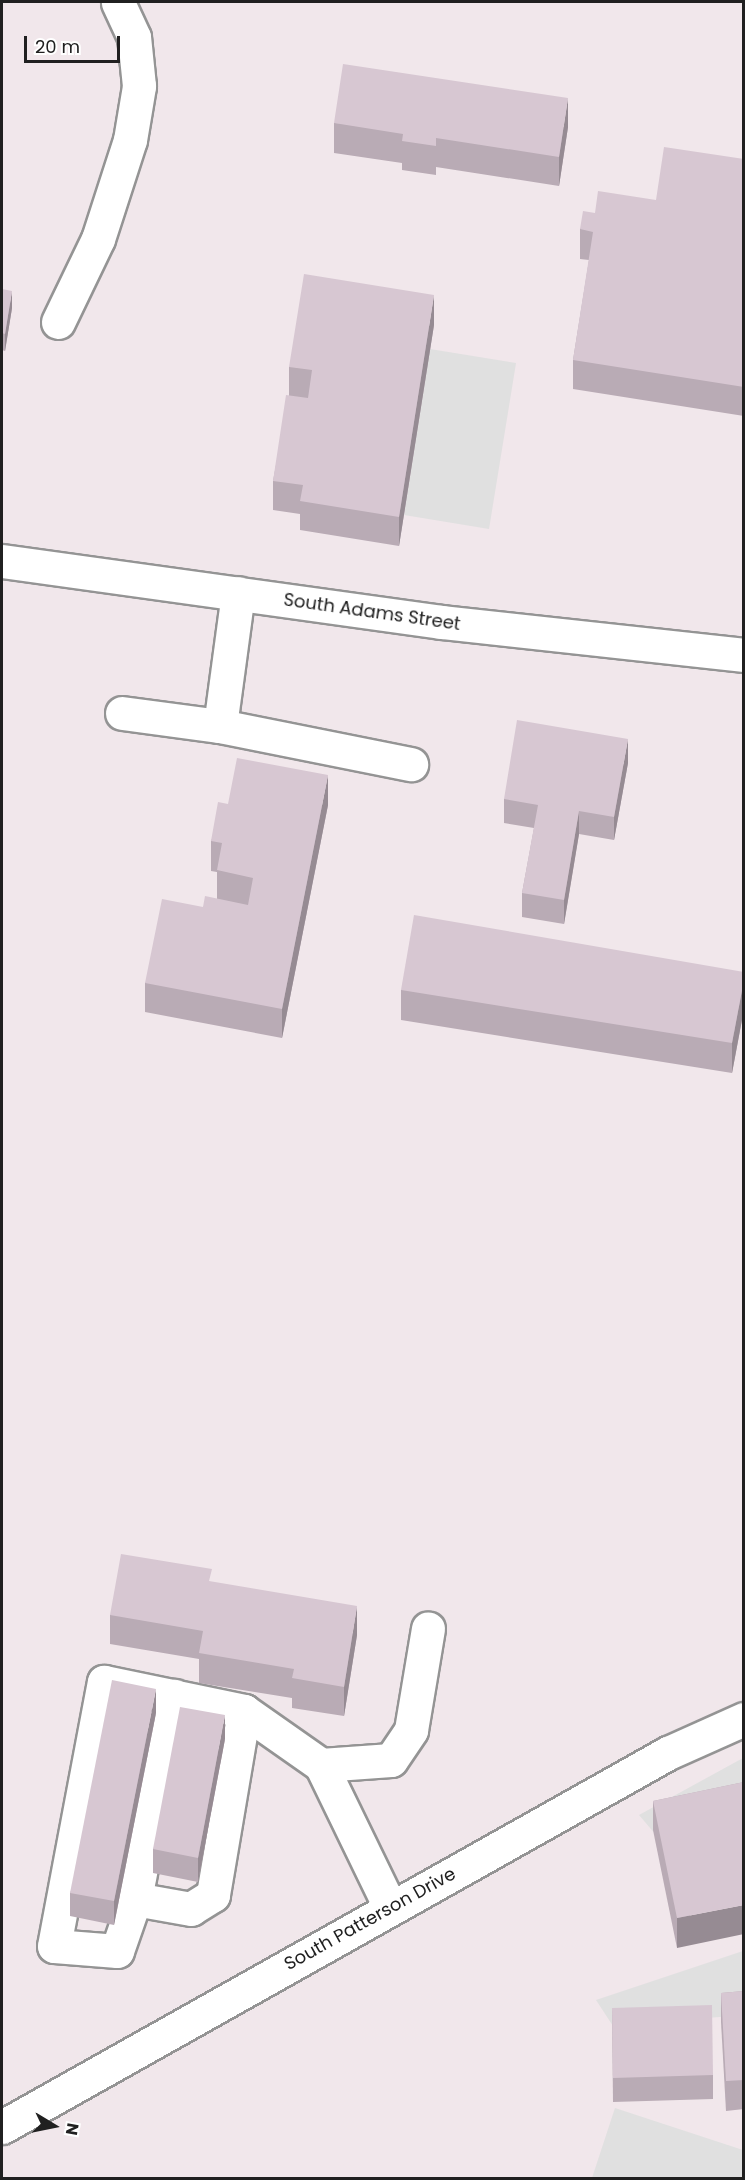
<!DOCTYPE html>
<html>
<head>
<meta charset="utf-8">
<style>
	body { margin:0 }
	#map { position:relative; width:745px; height:2180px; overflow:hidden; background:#f1e7eb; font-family:Poppins,sans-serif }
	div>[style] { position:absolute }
	.parking>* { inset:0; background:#e0e0e0 }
	.roads { filter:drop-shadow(2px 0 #949494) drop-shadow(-2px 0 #949494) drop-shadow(0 2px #949494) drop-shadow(0 -2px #949494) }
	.minor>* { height:33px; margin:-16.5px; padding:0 16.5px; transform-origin:16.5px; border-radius:16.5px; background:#fff }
	.wall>* { inset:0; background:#b9abb5 }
	.shaded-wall>* { inset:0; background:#968b93 }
	.building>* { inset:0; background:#d7c7d2 }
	span { translate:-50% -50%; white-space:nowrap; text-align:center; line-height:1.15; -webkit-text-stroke:6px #fff; paint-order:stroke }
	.street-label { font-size:18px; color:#202020 }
	.frame { position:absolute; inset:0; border:3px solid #202020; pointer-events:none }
	.north { position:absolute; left:24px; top:2096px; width:60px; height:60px; -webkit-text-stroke:4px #fff; paint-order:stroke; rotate:100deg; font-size:16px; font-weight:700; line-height:24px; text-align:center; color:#202020 }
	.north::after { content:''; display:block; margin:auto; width:21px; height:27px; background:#202020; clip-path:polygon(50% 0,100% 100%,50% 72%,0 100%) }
	.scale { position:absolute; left:24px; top:36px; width:96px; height:27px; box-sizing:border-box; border:3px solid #202020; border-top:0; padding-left:8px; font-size:18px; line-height:21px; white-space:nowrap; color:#202020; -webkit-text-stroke:4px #fff; paint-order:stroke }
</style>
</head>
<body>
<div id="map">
	<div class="parking">
		<i style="clip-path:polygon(430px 349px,516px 363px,489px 529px,404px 515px)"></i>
		<i style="clip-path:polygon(743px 1758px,743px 1818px,662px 1842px,639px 1815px)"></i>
		<i style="clip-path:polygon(743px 1951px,743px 2015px,613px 2026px,596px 2000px)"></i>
		<i style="clip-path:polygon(615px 2108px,743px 2150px,743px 2178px,592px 2178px)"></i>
	</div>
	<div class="roads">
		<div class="minor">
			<i style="left:58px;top:322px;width:92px;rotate:-64.3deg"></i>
			<i style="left:98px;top:239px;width:104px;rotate:-72.1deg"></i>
			<i style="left:130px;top:140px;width:55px;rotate:-80.5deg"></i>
			<i style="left:139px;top:86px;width:49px;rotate:-95.8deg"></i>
			<i style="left:134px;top:37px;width:38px;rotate:-115deg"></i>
			<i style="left:2px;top:561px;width:443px;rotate:7.9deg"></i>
			<i style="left:441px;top:622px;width:305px;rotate:6.2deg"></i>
			<i style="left:122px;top:713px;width:99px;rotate:7.6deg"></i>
			<i style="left:220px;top:726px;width:195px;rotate:11.3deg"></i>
			<i style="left:220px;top:726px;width:134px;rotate:-82.3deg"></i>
			<i style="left:244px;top:1711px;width:187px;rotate:99.6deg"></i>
			<i style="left:213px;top:1895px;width:26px;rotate:148deg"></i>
			<i style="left:191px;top:1909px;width:57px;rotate:-169.9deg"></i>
			<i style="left:135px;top:1899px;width:55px;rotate:109.1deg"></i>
			<i style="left:117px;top:1951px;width:63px;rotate:-175.5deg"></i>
			<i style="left:54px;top:1946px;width:269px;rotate:-79.3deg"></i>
			<i style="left:104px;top:1682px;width:143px;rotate:11.7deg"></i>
			<i style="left:244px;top:1711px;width:94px;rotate:35deg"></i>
			<i style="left:135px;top:1899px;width:207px;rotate:-79.1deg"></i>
			<i style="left:390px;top:1907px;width:158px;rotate:-115.9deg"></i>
			<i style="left:321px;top:1765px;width:70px;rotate:-4.1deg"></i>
			<i style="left:391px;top:1760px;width:36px;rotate:-56deg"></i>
			<i style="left:411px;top:1730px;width:103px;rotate:-80.5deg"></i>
			<i style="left:2px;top:2127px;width:764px;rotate:-29.32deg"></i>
			<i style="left:668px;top:1753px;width:83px;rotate:-24.1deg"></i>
		</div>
	</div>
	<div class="wall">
		<i style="clip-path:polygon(334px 123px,568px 127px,559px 186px,436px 167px,436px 175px,402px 170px,402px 163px,334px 153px)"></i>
		<i style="clip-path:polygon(744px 159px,744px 416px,573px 389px,573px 360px,589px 260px,580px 259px,580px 229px,595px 213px,656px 200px)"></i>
		<i style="clip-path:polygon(2px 289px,12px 308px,5px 351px,2px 350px)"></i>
		<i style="clip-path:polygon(434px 325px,399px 546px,300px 530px,300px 514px,273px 510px,273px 481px,289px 395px,289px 367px)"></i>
		<i style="clip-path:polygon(628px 763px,614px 840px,579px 834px,564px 924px,522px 917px,522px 893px,534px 828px,504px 823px,504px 799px)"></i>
		<i style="clip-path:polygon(228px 804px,328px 805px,282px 1038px,145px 1012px,145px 983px,203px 907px,217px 899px,217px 872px,211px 871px,211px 841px)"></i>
		<i style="clip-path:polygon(744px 972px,744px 1009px,732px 1073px,401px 1020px,401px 990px)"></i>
		<i style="clip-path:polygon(212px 1582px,357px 1635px,344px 1716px,292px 1708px,292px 1698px,199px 1683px,199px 1659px,110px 1644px,110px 1615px)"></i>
		<i style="clip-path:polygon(156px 1713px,114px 1925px,70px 1916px,70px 1893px)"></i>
		<i style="clip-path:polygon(225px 1739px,198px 1882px,153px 1873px,153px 1849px)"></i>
		<i style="clip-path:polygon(744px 1782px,677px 1948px,653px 1830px,653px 1801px)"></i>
		<i style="clip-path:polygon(744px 1991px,744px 2109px,726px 2111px,721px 2022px,721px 1993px)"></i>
		<i style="clip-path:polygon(612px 2008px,713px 2075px,713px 2099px,613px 2102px)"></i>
	</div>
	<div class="shaded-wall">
		<i style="clip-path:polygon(568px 98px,568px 127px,559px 186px,559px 157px)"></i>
		<i style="clip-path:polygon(12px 291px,12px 308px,5px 351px,5px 334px)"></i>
		<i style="clip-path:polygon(434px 295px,434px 325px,399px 546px,399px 517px)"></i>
		<i style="clip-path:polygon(628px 739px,628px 763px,614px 840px,614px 817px)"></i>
		<i style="clip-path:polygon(328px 775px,328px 805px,282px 1038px,282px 1009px)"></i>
		<i style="clip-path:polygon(579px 811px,579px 834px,564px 924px,564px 900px)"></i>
		<i style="clip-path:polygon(744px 980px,744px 1009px,732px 1073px,732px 1043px)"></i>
		<i style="clip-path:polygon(357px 1606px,357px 1635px,344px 1716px,344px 1687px)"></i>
		<i style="clip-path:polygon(156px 1689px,156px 1713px,114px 1925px,114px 1901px)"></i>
		<i style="clip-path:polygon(225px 1715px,225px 1739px,198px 1882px,198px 1858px)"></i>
		<i style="clip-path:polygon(744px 1905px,744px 1934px,677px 1948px,677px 1918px)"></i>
	</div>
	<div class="building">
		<i style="clip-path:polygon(343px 64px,568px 98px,559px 157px,436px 138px,436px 146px,402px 141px,403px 134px,334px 123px)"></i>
		<i style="clip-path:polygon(664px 147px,744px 159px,744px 387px,573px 360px,593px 232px,580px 229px,583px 211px,595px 213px,598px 191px,656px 200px)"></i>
		<i style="clip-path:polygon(304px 274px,434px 295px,399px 517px,300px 501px,303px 485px,273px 481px,286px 395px,308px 398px,312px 370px,289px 367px)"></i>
		<i style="clip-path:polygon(2px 289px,12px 291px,5px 334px,2px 333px)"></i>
		<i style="clip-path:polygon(517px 720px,628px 739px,614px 817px,579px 811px,564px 900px,522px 893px,538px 805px,504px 799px)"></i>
		<i style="clip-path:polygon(237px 758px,328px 775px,282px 1009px,145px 983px,162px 899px,203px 907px,205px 896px,248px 905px,253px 878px,217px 870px,222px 843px,211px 841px,218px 802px,228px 804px)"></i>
		<i style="clip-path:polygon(414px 915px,744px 972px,744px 980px,732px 1043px,401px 990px)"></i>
		<i style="clip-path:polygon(121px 1554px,212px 1569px,209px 1581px,357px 1606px,344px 1687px,292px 1678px,294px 1669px,199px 1653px,203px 1631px,110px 1615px)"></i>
		<i style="clip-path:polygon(112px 1680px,156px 1689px,114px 1901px,70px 1893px)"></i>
		<i style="clip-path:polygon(180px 1707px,225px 1715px,198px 1858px,153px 1849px)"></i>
		<i style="clip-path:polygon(744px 1782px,744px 1905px,677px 1918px,653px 1801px)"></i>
		<i style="clip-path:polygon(744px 1991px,744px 2080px,726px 2081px,721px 1993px)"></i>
		<i style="clip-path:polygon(712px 2005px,713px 2075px,613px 2078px,612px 2008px)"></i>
	</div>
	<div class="street-label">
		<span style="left:372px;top:612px;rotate:8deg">South Adams Street</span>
		<span style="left:370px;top:1919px;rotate:-29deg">South Patterson Drive</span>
	</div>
	<div class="frame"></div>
	<div class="north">N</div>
	<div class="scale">20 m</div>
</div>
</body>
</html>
